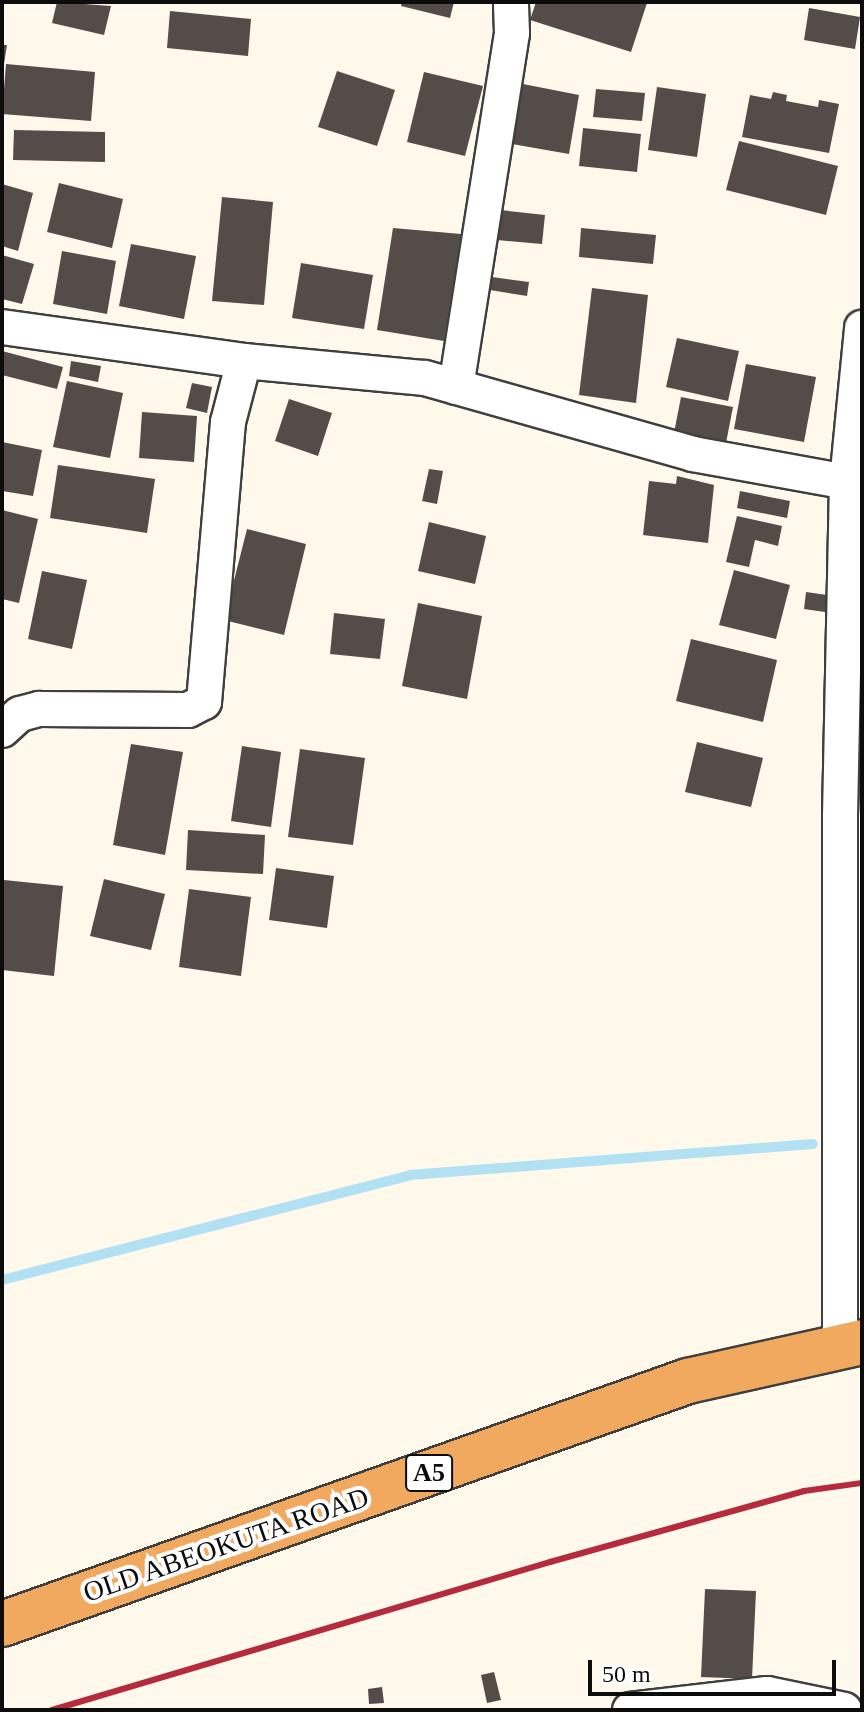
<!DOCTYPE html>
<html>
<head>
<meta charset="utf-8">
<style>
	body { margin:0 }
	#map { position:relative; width:864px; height:1712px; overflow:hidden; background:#fef9eb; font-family:Georgia,serif }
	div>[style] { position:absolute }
	.stream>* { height:10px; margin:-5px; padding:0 5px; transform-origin:5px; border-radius:5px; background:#b2e1f3 }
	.building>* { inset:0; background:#544c48 }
	.roads { filter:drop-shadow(2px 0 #3f3f3f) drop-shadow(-2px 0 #3f3f3f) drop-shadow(0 2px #3f3f3f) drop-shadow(0 -2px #3f3f3f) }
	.minor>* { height:34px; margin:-17px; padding:0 17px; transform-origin:17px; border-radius:17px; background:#fff }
	.trunk>* { height:44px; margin:-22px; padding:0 22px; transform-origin:22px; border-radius:22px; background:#f1a960 }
	.rail>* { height:6px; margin:-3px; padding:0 3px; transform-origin:3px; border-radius:3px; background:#b62a3e }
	span { translate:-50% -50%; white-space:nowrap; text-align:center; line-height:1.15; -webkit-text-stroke:8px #fff; paint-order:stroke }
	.shield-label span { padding:2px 6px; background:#fff; border:2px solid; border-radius:6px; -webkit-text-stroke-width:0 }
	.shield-label { font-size:26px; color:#0c0c0c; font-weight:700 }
	.street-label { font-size:28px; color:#0c0c0c }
	.frame { position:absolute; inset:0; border:4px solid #0c0c0c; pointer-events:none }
	.scale { position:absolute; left:588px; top:1660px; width:248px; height:36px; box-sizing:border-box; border:4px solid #0c0c0c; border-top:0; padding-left:10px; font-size:24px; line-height:28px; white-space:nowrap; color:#0c0c0c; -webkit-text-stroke:6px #fff; paint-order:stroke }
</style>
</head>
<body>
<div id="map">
	<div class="stream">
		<i style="left:2px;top:1280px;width:421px;rotate:-14.4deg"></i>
		<i style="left:410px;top:1175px;width:404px;rotate:-4.4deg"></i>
	</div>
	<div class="building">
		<i style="clip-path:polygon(57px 2px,111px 6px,104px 35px,52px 23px)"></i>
		<i style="clip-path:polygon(402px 2px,454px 2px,450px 18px,401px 6px)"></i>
		<i style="clip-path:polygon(536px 2px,644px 2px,647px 3px,631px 52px,530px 20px)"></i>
		<i style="clip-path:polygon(809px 8px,860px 17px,855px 49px,804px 40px)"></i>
		<i style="clip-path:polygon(170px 11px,251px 19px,248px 56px,167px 48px)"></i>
		<i style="clip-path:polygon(2px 45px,7px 45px,4px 64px,2px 64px)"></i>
		<i style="clip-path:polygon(6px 64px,95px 72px,91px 121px,2px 114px)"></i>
		<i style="clip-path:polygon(337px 71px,395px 90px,377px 146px,318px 127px)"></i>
		<i style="clip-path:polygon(424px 72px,483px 86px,465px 156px,407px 142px)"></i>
		<i style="clip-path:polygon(523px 84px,579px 95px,569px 154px,512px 144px)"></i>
		<i style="clip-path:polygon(657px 87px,706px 94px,697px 157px,648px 150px)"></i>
		<i style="clip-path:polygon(596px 89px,645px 93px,642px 121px,593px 117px)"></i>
		<i style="clip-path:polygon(773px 92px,787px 95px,786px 101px,818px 107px,819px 100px,839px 104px,829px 153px,742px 137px,750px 95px,771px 99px)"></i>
		<i style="clip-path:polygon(583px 128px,641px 134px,637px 172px,579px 166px)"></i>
		<i style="clip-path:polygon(14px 130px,105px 132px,105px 162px,13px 160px)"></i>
		<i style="clip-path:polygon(739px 141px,838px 166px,826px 215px,726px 190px)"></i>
		<i style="clip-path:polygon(59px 183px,123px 199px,112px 248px,47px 232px)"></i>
		<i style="clip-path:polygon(2px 184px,33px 193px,18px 251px,2px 246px)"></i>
		<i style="clip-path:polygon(222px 197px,273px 202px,264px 305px,212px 301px)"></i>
		<i style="clip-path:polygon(500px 210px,545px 215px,542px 244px,497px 240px)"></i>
		<i style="clip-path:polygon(393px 228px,461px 234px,444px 341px,377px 330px)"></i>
		<i style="clip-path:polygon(581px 228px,656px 235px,653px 264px,579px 257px)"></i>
		<i style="clip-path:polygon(131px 244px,196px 256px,184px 319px,119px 306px)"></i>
		<i style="clip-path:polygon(62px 251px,116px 261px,107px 314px,53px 304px)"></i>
		<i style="clip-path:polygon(2px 255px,34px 264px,22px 304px,2px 299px)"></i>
		<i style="clip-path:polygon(301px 263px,373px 275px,364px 329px,292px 318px)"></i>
		<i style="clip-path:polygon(492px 277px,529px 282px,527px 296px,490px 290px)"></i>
		<i style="clip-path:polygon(592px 288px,648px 295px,636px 403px,579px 395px)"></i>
		<i style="clip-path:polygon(677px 338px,739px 351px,728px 401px,666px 387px)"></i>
		<i style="clip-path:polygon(2px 351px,63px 367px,57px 389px,2px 375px)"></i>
		<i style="clip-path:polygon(71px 361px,101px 366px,98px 382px,69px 376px)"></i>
		<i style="clip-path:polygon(746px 364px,816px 377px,804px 442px,734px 429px)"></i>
		<i style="clip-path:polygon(67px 381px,123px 393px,110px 458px,53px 447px)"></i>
		<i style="clip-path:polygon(192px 383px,212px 387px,207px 413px,186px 408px)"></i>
		<i style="clip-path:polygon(681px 397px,733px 407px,725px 448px,673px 438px)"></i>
		<i style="clip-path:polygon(289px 399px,332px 413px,318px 456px,275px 441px)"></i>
		<i style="clip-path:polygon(142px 412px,197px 416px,194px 462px,139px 458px)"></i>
		<i style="clip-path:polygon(2px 442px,42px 450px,33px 496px,2px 491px)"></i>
		<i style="clip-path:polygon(58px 465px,155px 479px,147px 533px,50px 518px)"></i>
		<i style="clip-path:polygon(429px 469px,443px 471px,437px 504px,422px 501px)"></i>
		<i style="clip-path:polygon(677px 476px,714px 485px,708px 543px,643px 535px,649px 481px,676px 484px)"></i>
		<i style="clip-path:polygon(740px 491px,790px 501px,787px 518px,737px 508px)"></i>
		<i style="clip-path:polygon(2px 510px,38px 519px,19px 603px,2px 599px)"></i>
		<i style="clip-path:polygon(737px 516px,782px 526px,778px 546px,755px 540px,749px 567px,726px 562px)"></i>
		<i style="clip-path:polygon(429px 522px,486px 536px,475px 584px,418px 571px)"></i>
		<i style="clip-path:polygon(247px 529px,306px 544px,284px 635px,224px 620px)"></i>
		<i style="clip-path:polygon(734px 570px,790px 585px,776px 639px,719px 625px)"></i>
		<i style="clip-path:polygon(42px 571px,87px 580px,72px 649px,28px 639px)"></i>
		<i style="clip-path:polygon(806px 592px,827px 595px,825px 612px,804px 609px)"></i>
		<i style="clip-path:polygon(418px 603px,482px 616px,467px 699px,402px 686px)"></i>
		<i style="clip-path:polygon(334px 613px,385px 619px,380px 659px,330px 654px)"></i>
		<i style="clip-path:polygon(691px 639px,777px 660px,763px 722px,676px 701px)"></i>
		<i style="clip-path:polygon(697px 742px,763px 758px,751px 807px,685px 792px)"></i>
		<i style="clip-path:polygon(131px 744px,183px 752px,165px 855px,113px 845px)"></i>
		<i style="clip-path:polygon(242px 746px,281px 752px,271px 827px,231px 821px)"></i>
		<i style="clip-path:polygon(300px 749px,365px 758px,353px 845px,288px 837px)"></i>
		<i style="clip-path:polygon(188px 830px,265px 835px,263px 874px,186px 870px)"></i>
		<i style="clip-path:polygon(276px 868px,334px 876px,327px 928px,269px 920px)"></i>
		<i style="clip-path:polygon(104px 879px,165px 894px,151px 950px,90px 936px)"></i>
		<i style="clip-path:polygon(4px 880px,63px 886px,54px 976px,2px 970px)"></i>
		<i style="clip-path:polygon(189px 889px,251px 897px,241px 976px,179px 967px)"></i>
		<i style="clip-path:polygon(705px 1589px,756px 1591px,752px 1679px,701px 1677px)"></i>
		<i style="clip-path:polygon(494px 1672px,501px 1700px,487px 1703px,481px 1675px)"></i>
		<i style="clip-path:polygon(382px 1687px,384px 1703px,369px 1704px,368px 1689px)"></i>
	</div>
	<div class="roads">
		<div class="minor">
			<i style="left:2px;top:327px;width:244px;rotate:8deg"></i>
			<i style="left:244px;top:361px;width:182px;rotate:5.4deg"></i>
			<i style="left:425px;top:378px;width:279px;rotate:15.8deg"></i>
			<i style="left:693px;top:454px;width:157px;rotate:10.3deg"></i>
			<i style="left:456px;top:387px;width:358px;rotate:-81deg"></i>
			<i style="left:512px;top:33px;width:31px;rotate:-92deg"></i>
			<i style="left:2px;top:730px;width:24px;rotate:-42deg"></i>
			<i style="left:20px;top:714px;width:20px;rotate:-15deg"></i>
			<i style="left:39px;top:709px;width:149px;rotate:0.4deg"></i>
			<i style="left:188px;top:710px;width:18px;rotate:-27deg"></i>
			<i style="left:204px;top:702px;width:281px;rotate:-85.1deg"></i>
			<i style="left:228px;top:422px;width:63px;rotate:-75.3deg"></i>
			<i style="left:840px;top:1344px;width:528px;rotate:-90deg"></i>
			<i style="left:840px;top:816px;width:334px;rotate:-88.8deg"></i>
			<i style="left:847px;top:482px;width:155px;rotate:-84.4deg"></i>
			<i style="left:630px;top:1710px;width:138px;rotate:-6.7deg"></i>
			<i style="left:767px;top:1694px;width:79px;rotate:11.7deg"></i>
		</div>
		<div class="trunk">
			<i style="left:2px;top:1624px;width:728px;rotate:-19.51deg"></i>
			<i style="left:688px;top:1381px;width:178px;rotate:-12.6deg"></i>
		</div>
	</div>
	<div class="rail">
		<i style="left:52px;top:1710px;width:520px;rotate:-16.55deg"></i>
		<i style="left:550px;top:1562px;width:264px;rotate:-15.6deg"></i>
		<i style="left:804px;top:1491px;width:59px;rotate:-7.9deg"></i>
	</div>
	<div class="shield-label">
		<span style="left:429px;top:1473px">A5</span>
	</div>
	<div class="street-label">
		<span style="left:226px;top:1545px;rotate:-19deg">OLD ABEOKUTA ROAD</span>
	</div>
	<div class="frame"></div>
	<div class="scale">50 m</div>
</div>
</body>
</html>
